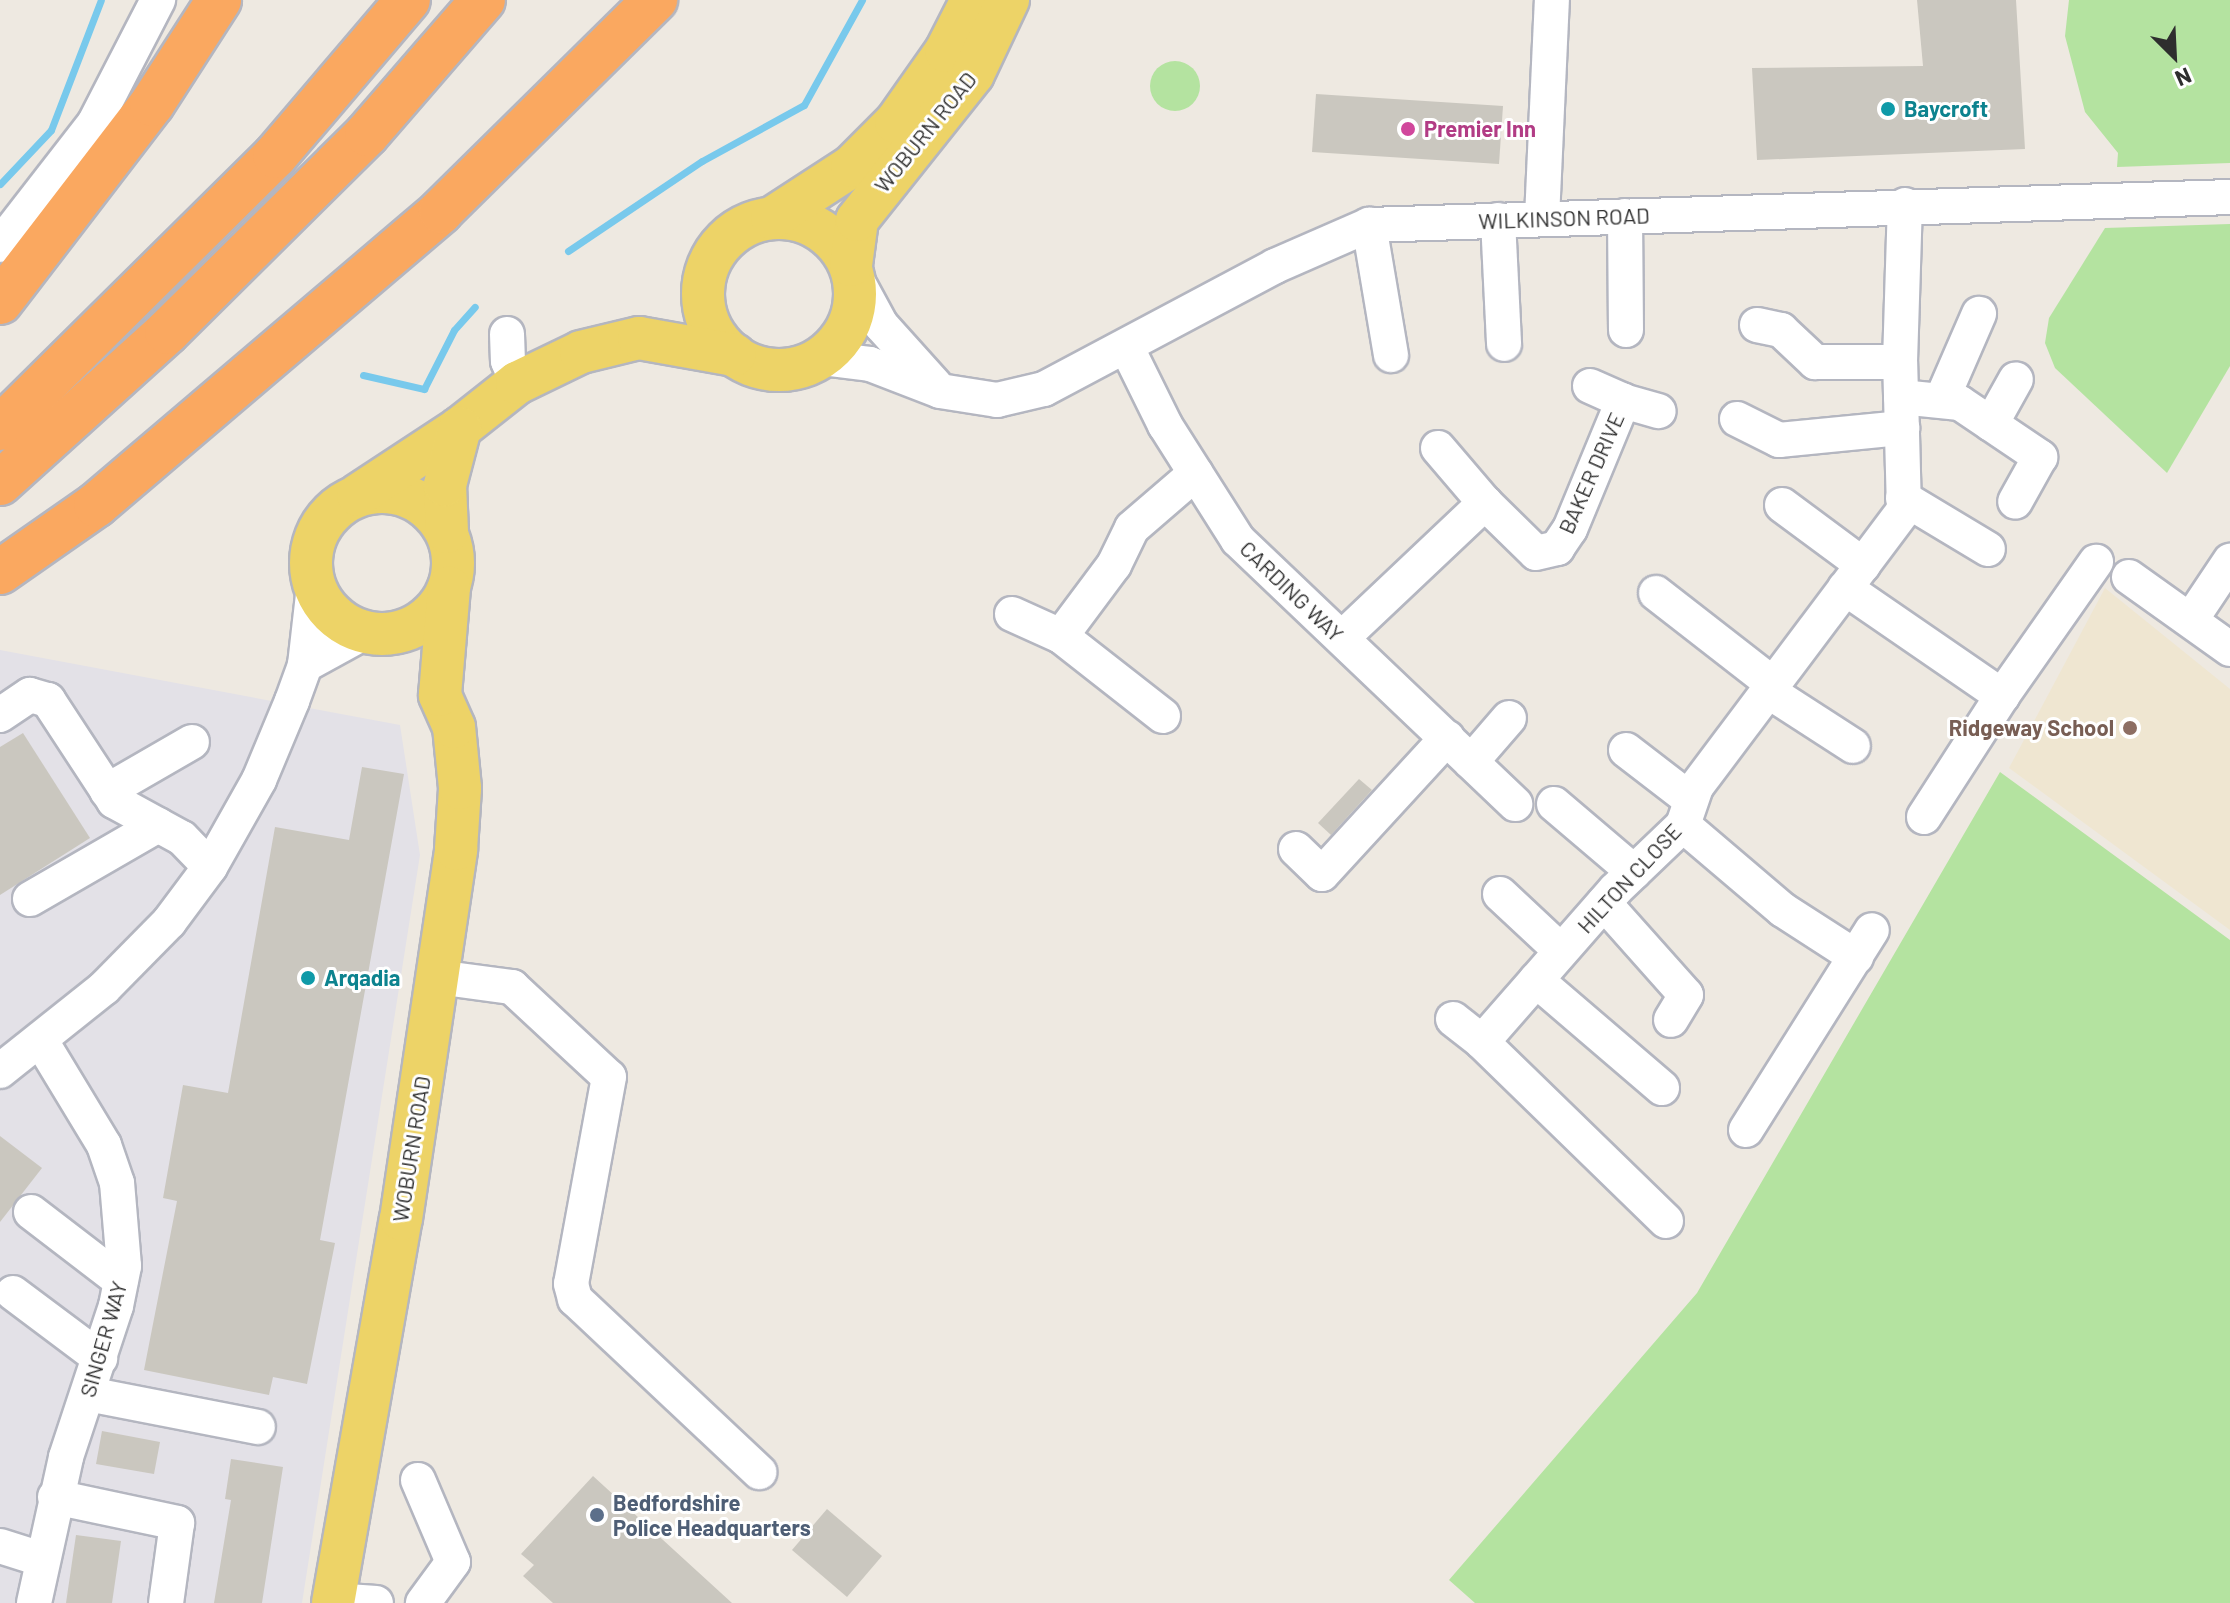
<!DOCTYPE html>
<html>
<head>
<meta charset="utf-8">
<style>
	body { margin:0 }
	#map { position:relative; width:2230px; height:1603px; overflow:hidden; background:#eee9e1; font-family:Barlow,sans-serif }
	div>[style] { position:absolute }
	.industrial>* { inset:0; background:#e3e1e7 }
	.education>* { inset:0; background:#efe6d1 }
	.green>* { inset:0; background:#b4e3a0 }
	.round { border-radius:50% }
	.stream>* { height:7px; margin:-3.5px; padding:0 3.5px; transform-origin:3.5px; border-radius:3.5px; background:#78c9ec }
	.building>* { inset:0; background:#cac7bf }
	.roads { filter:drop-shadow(2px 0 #b4b6c0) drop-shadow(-2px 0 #b4b6c0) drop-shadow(0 2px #b4b6c0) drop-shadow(0 -2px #b4b6c0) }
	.minor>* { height:34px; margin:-17px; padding:0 17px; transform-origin:17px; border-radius:17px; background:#fff }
	.major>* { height:42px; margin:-21px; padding:0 21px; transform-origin:21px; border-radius:21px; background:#edd367 }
	.major>.ring { margin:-21px; padding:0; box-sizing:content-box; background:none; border:42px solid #edd367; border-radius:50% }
	.highway>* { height:44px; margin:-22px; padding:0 22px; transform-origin:22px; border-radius:22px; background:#faa860 }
	.dots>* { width:22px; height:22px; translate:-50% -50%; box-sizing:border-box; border:4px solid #fff; border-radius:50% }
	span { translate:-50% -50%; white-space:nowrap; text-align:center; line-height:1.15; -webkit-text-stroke:6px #fff; paint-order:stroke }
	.culture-label { font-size:22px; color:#0d838f; font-weight:700 }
	.left { translate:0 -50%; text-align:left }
	.hotel-label { font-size:22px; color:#b23c85; font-weight:700 }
	.street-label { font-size:22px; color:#2e2e2e }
	.education-label { font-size:22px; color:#785e54; font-weight:700 }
	.right { translate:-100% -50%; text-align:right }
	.service-label { font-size:22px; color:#4e5e75; font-weight:700 }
	.north { position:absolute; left:2134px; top:16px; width:80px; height:80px; -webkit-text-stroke:6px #fff; paint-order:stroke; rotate:156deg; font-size:22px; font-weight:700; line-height:32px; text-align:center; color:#2e2e2e }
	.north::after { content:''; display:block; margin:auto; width:28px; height:36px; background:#2e2e2e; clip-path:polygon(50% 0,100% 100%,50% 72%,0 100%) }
</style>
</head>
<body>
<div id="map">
	<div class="industrial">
		<i style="clip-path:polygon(0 650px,400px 725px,420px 855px,302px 1603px,0 1603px)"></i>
	</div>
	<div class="education">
		<i style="clip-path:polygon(2105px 588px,2230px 689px,2230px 930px,2009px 768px)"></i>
	</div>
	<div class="green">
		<i style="clip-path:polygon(2069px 0,2230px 0,2230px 163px,2117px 167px,2118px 153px,2085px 112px,2065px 36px)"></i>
		<i class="round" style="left:1150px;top:61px;width:50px;height:50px"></i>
		<i style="clip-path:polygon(2230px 224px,2230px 366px,2167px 473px,2055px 368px,2045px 343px,2049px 318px,2105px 228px)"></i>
		<i style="clip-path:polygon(2000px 772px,2230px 940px,2230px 1603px,1475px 1603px,1449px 1580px,1697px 1293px)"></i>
	</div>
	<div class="stream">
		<i style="left:0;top:184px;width:74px;rotate:-46.6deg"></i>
		<i style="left:51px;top:130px;width:139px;rotate:-69deg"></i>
		<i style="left:568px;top:251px;width:161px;rotate:-33.9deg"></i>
		<i style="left:702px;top:161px;width:116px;rotate:-28.8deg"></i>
		<i style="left:804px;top:105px;width:120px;rotate:-61.1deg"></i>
		<i style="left:363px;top:375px;width:63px;rotate:12.9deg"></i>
		<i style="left:424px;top:389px;width:66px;rotate:-63deg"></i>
		<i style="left:454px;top:330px;width:31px;rotate:-48deg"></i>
	</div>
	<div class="building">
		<i style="clip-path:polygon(1917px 0,2016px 0,2025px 149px,1757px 160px,1752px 68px,1923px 66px)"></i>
		<i style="clip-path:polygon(1316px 94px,1503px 106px,1499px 164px,1312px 152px)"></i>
		<i style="clip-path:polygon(23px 733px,90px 838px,0 895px,0 747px)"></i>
		<i style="clip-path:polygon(362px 767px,404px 774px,320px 1240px,335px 1243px,307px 1384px,273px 1377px,269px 1395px,144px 1370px,177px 1201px,163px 1198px,183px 1085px,228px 1093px,275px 827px,349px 840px)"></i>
		<i style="clip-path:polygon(1359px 779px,1372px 790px,1331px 835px,1318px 823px)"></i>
		<i style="clip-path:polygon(0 1136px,42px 1168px,0 1222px)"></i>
		<i style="clip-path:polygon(102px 1431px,160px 1442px,154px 1474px,96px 1464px)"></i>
		<i style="clip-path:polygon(231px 1459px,283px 1467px,262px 1603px,214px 1603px,231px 1500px,225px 1499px)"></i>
		<i style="clip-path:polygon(593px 1476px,732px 1603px,553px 1603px,523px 1576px,534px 1565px,521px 1554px)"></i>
		<i style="clip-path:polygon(827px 1509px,882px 1556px,847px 1597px,792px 1550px)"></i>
		<i style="clip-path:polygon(76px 1535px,121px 1541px,112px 1603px,66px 1603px)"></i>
	</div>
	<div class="roads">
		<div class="minor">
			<i style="left:1625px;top:216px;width:114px;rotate:89.5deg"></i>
			<i style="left:1542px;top:218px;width:218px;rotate:-87.4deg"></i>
			<i style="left:1498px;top:220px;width:124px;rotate:87.2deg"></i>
			<i style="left:1369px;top:225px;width:132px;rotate:80.4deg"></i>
			<i style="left:0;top:245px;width:153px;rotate:-52.2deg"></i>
			<i style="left:94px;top:124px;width:140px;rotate:-62.7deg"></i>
			<i style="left:854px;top:275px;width:57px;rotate:61.6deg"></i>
			<i style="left:881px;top:325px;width:81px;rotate:48deg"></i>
			<i style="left:1757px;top:325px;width:25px;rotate:12deg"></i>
			<i style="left:1781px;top:330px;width:47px;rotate:43.3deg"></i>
			<i style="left:1815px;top:362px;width:85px"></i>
			<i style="left:507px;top:334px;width:27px;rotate:88deg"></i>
			<i style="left:508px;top:361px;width:24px;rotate:68deg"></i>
			<i style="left:1127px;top:348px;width:86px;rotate:63.7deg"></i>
			<i style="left:1165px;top:425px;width:136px;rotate:57.6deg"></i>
			<i style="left:1238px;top:540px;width:383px;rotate:43.6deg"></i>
			<i style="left:821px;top:358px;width:49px;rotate:7deg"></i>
			<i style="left:870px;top:364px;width:75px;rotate:21.1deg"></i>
			<i style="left:940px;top:391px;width:58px;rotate:9deg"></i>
			<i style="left:997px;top:400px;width:48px;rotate:-13.2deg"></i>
			<i style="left:1044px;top:389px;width:262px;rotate:-28deg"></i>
			<i style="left:1275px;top:266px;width:103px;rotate:-23.6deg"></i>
			<i style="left:1369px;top:225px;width:861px;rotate:-1.86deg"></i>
			<i style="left:1590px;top:386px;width:36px;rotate:24deg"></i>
			<i style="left:1901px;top:397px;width:59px;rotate:5.8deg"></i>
			<i style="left:1960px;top:403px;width:97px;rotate:34deg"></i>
			<i style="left:2040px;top:457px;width:51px;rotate:119.1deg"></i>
			<i style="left:1942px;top:399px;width:93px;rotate:-66.5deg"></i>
			<i style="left:1737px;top:419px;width:47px;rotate:26.6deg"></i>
			<i style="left:1779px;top:440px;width:124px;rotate:-5.6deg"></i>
			<i style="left:1991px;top:424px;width:51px;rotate:-60.9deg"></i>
			<i style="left:1438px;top:448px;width:72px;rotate:49.5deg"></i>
			<i style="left:1903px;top:498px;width:99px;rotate:31deg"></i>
			<i style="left:1782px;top:505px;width:101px;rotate:36.5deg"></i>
			<i style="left:2129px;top:577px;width:124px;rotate:35.5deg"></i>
			<i style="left:1845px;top:588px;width:191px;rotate:34.5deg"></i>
			<i style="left:2002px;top:696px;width:144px;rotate:122.8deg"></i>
			<i style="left:1656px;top:593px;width:148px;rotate:37.9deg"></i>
			<i style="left:1012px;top:614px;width:54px;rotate:24.2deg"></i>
			<i style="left:2192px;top:618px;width:69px;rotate:-56.3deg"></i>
			<i style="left:1342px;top:638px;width:197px;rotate:-43.4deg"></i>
			<i style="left:1485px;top:503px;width:71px;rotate:44.4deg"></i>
			<i style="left:1536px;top:553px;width:22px;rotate:-13deg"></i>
			<i style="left:1557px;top:548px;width:23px;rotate:-56deg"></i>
			<i style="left:1570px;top:529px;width:139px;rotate:-67.5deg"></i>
			<i style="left:1623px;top:401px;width:37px;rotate:16deg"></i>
			<i style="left:305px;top:665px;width:68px;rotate:-28.8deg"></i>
			<i style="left:1768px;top:691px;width:101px;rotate:32.9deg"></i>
			<i style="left:2002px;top:696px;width:164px;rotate:-55deg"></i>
			<i style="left:0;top:715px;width:36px;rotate:-34deg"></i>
			<i style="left:30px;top:695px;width:19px;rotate:16deg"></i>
			<i style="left:48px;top:700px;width:121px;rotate:56.8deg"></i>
			<i style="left:114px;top:801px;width:77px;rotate:28.6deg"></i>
			<i style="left:182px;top:838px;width:40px;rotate:46deg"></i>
			<i style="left:1163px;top:716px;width:130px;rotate:-141.9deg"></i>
			<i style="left:1061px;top:636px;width:89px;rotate:-53.3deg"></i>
			<i style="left:1114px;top:565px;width:41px;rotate:-64.1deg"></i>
			<i style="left:1132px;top:528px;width:84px;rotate:-40.7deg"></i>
			<i style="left:1626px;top:750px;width:82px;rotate:37.6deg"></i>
			<i style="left:1471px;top:762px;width:58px;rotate:-49.2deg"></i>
			<i style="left:107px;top:791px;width:98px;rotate:-30deg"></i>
			<i style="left:1554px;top:804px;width:105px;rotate:40.4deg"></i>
			<i style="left:1683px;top:825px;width:131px;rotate:40.4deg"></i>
			<i style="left:1783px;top:910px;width:87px;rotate:32.8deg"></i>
			<i style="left:1296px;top:849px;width:36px;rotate:44deg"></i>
			<i style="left:1322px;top:874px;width:185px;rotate:-47.4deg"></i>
			<i style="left:1500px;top:894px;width:83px;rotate:43.1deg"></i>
			<i style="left:30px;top:899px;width:148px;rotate:-30deg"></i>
			<i style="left:1604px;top:903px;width:123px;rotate:48.3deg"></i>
			<i style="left:1686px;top:995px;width:29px;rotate:121deg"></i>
			<i style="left:437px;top:977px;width:76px;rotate:7.6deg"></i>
			<i style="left:512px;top:987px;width:132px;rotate:42.9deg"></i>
			<i style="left:609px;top:1077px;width:210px;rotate:100.4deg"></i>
			<i style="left:571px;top:1284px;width:16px;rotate:75deg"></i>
			<i style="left:575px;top:1299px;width:253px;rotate:43.2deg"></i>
			<i style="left:1536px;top:980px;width:166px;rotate:40.6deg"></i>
			<i style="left:1453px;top:1019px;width:37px;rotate:38deg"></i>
			<i style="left:0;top:1071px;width:133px;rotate:-38.6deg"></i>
			<i style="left:104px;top:988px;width:93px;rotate:-45.4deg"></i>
			<i style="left:169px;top:922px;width:69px;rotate:-53.3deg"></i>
			<i style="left:210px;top:867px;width:100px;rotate:-60.6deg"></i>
			<i style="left:259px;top:780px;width:86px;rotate:-67.3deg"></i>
			<i style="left:292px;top:701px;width:38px;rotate:-70deg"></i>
			<i style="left:305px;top:665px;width:80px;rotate:-83.5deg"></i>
			<i style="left:1746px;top:1130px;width:236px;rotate:-57.8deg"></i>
			<i style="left:31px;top:1212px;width:113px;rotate:37.5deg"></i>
			<i style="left:1666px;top:1221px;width:257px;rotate:-135.8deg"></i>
			<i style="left:1482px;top:1042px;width:202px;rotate:-48.8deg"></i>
			<i style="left:1615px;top:890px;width:94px;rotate:-43.7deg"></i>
			<i style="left:1683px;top:825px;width:40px;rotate:-71.1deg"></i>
			<i style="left:1696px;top:787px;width:346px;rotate:-53.1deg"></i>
			<i style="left:1904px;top:510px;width:148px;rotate:-91.5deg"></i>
			<i style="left:1900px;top:362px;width:157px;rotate:-88.2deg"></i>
			<i style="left:13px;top:1293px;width:109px;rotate:36.8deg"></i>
			<i style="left:88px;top:1394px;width:173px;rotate:11deg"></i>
			<i style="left:418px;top:1480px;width:89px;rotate:66.9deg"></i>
			<i style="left:453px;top:1562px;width:51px;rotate:126.2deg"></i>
			<i style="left:55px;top:1497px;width:125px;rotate:12deg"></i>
			<i style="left:177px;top:1523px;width:81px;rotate:97.8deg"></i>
			<i style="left:0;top:1546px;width:43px;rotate:17.6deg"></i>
			<i style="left:333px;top:1600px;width:43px;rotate:4deg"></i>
			<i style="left:34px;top:1603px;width:149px;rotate:-77.6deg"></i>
			<i style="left:66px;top:1457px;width:159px;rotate:-71.7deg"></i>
			<i style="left:116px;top:1306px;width:41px;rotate:-78.7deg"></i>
			<i style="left:124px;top:1266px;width:83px;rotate:-94.8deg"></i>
			<i style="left:117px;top:1183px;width:40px;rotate:-108.9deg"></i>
			<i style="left:104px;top:1145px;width:122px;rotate:-121.2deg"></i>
		</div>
		<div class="major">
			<i class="ring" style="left:703px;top:218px;width:110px;height:110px"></i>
			<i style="left:772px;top:218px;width:95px;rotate:-33deg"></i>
			<i style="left:852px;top:166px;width:62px;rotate:-45deg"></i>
			<i style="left:896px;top:122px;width:87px;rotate:-54.8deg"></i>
			<i style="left:946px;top:51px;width:57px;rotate:-63deg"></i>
			<i style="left:851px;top:265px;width:45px;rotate:-82.4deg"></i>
			<i style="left:857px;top:220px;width:186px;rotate:-51.5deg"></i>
			<i style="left:973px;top:74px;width:82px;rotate:-64.7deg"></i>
			<i class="ring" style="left:311px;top:492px;width:100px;height:100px"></i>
			<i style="left:358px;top:495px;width:122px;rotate:-33.3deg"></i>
			<i style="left:460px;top:428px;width:73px;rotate:-38.3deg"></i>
			<i style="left:517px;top:383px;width:71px;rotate:-25.8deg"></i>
			<i style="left:581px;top:352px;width:60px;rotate:-13.6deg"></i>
			<i style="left:639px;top:338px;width:97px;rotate:10.1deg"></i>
			<i style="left:447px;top:532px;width:47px;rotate:-92.4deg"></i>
			<i style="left:445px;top:485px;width:59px;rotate:-75.3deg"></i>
			<i style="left:333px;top:1603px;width:390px;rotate:-80deg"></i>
			<i style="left:401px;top:1219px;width:374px;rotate:-81.5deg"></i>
			<i style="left:456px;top:849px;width:61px;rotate:-86.2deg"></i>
			<i style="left:460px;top:788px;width:61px;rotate:-95.6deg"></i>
			<i style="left:454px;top:727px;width:35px;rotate:-114deg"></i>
			<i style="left:440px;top:695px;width:108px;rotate:-85.2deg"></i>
		</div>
		<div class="highway">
			<i style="left:0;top:302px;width:250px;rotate:-52.5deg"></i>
			<i style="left:152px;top:104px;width:124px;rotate:-57.2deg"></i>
			<i style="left:0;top:428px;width:387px;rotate:-44.7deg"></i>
			<i style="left:275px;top:156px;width:205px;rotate:-49.6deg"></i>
			<i style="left:0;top:483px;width:225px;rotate:-42.1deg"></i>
			<i style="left:167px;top:332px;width:281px;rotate:-44.7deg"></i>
			<i style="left:367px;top:134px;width:177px;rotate:-49.1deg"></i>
			<i style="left:0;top:572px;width:117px;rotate:-34.9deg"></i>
			<i style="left:96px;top:505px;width:453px;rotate:-40.4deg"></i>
			<i style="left:441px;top:211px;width:301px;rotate:-44.6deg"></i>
		</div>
	</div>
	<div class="dots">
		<i style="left:1888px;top:109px;background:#0f9aa8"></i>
		<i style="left:1408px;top:129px;background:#d1479c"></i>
		<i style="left:2130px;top:728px;background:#8d6e63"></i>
		<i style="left:308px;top:978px;background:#0f9aa8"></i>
		<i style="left:597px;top:1515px;background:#5c6f8a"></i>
	</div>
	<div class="culture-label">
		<span class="left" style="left:1904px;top:109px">Baycroft</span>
		<span class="left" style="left:324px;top:978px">Arqadia</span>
	</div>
	<div class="hotel-label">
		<span class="left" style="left:1424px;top:129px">Premier Inn</span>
	</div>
	<div class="street-label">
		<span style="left:925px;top:132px;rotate:-51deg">WOBURN ROAD</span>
		<span style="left:1564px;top:218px;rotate:-2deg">WILKINSON ROAD</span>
		<span style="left:1591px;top:473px;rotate:-66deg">BAKER DRIVE</span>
		<span style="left:1292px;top:591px;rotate:44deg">CARDING WAY</span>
		<span style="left:1629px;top:878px;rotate:-47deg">HILTON CLOSE</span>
		<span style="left:411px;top:1149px;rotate:-81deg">WOBURN ROAD</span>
		<span style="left:103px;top:1339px;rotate:-74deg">SINGER WAY</span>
	</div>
	<div class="education-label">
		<span class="right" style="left:2114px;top:728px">Ridgeway School</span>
	</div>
	<div class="service-label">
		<span class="left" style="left:613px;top:1515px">Bedfordshire<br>Police Headquarters</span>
	</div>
	<div class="north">N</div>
</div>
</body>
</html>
